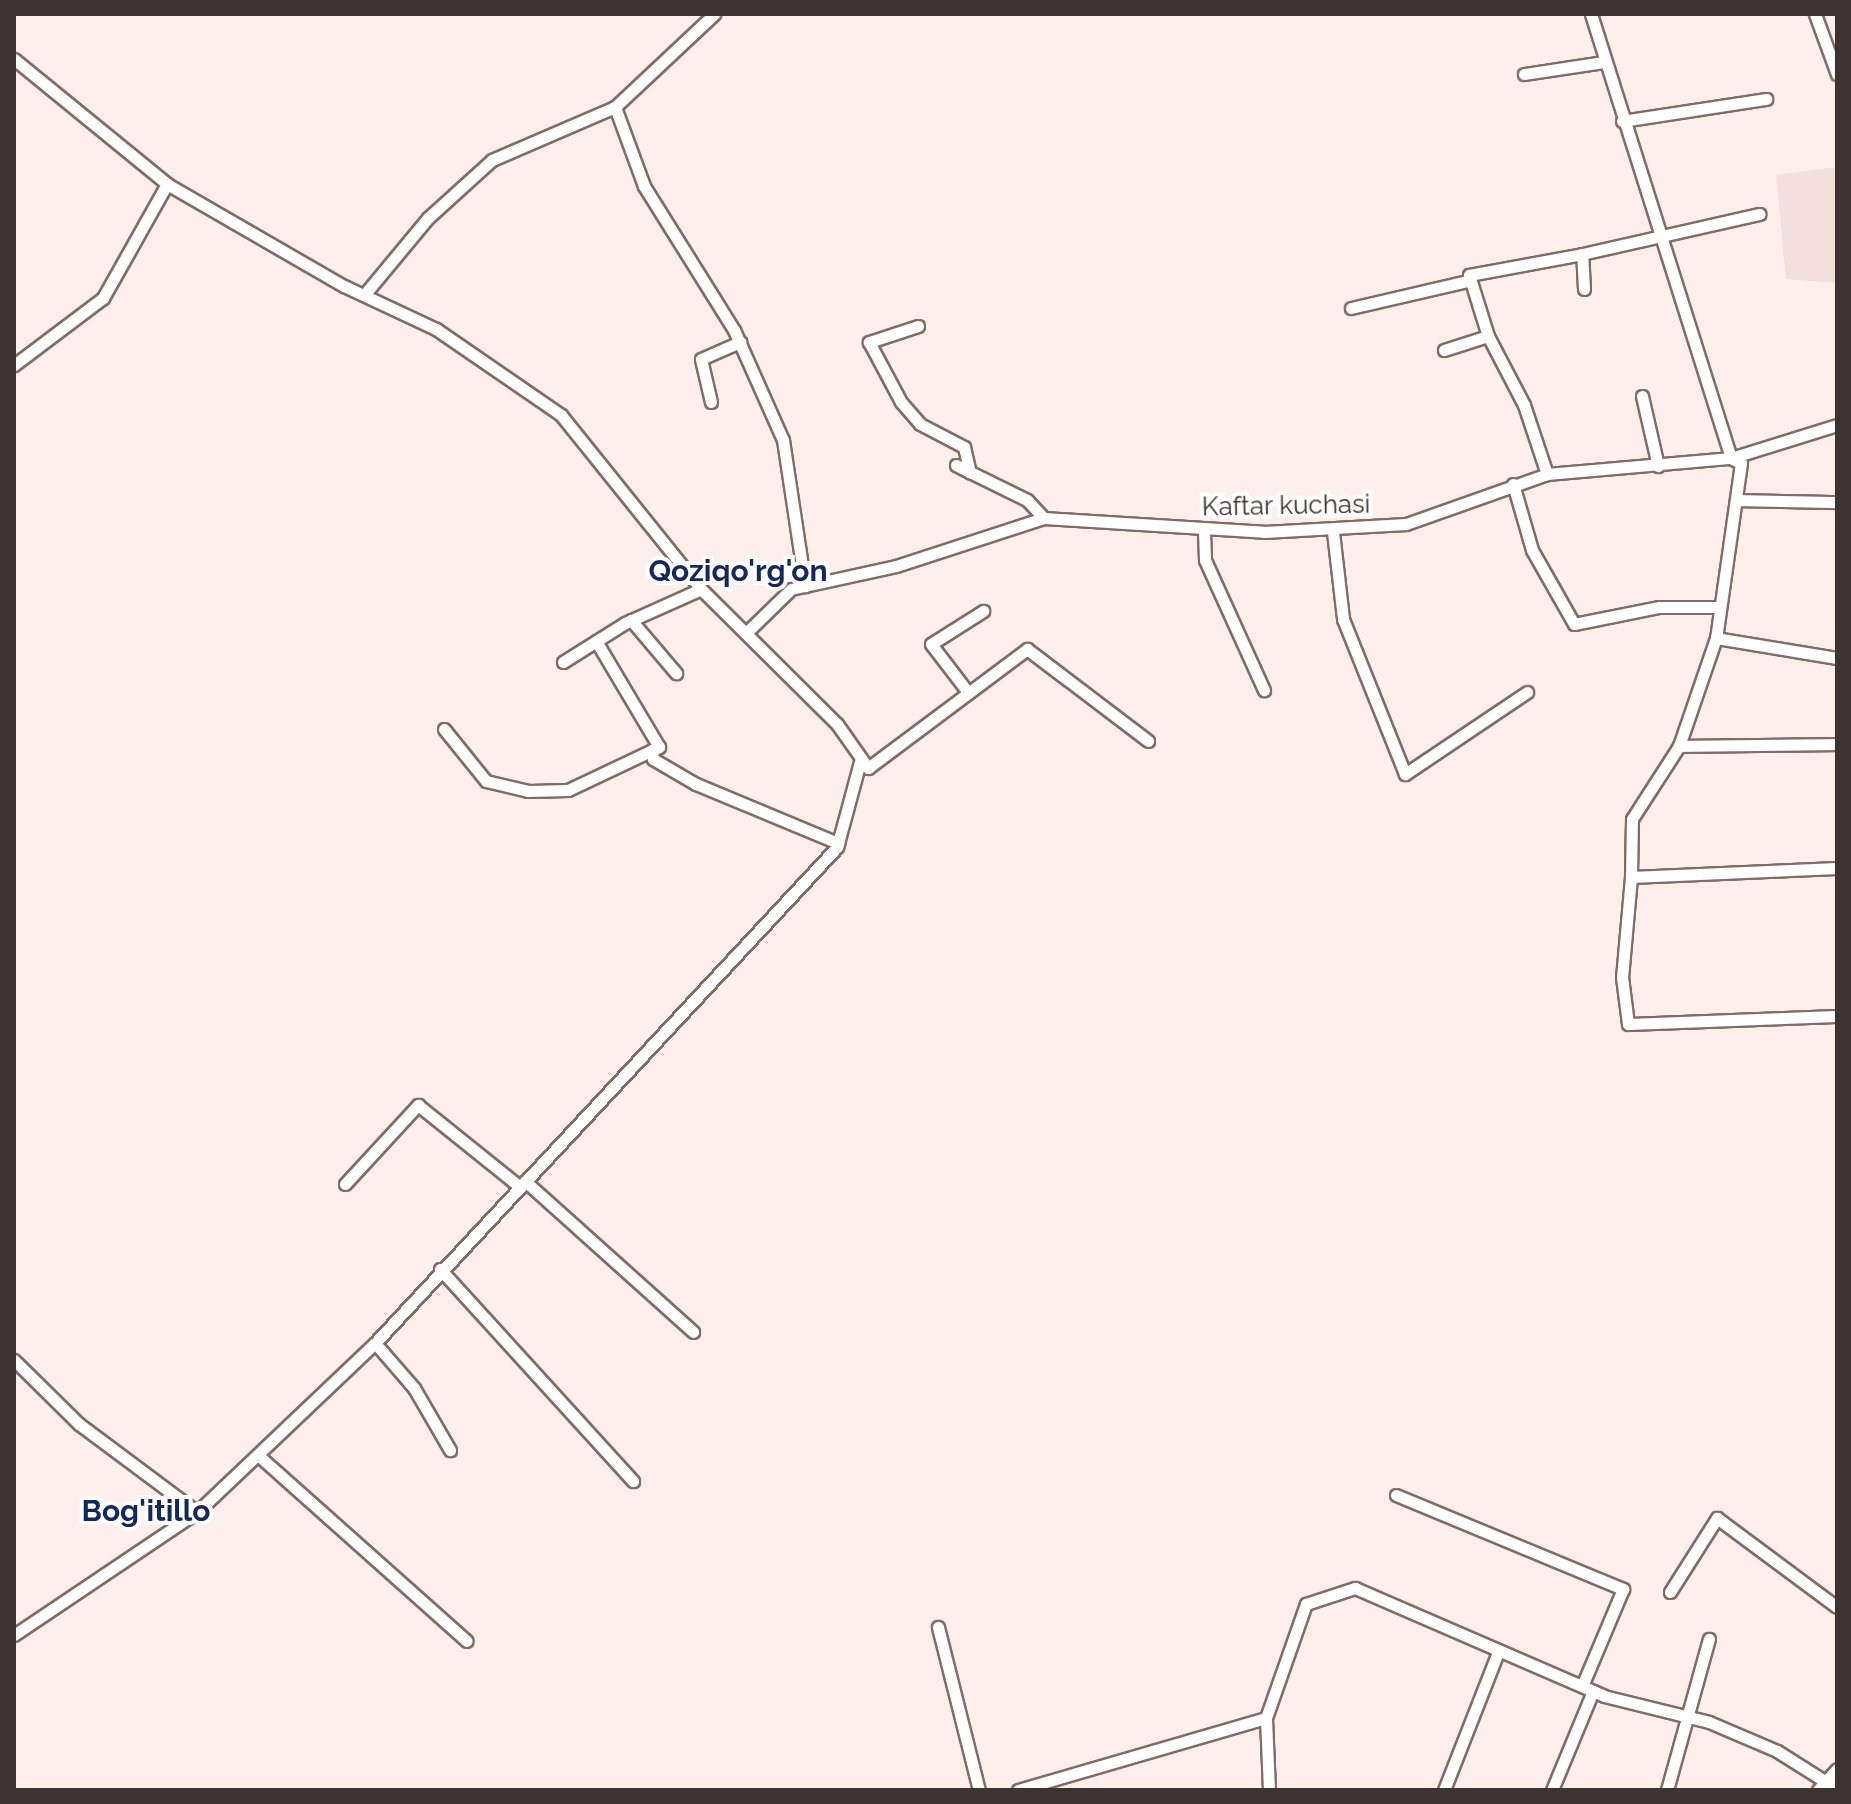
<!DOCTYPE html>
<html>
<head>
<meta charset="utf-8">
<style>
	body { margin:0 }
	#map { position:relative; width:1851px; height:1804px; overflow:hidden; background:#feefec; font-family:Raleway,sans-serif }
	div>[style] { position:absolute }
	.built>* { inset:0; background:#f3e0dc }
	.roads { filter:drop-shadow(2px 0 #816c68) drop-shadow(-2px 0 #816c68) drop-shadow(0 2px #816c68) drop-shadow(0 -2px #816c68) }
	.minor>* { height:11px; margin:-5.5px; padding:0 5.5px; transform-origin:5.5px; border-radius:5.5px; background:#fff }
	span { translate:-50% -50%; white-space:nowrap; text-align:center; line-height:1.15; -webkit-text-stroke:8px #fff; paint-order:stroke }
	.street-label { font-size:26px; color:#3d3332 }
	.quarter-label { font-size:30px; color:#14285e; font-weight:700 }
	.frame { position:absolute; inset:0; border:16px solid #3d3332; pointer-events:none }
</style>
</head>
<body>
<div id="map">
	<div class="built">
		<i style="clip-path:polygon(1837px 167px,1837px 283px,1786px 279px,1776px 175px)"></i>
	</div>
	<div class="roads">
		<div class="minor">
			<i style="left:1591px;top:14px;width:466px;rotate:72.5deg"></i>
			<i style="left:1731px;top:458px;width:11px;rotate:27deg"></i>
			<i style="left:1741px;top:463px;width:177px;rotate:98.1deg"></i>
			<i style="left:1716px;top:638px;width:123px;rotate:9.4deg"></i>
			<i style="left:1815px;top:14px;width:64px;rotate:69.9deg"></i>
			<i style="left:14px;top:59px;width:198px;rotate:39.2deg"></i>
			<i style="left:167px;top:184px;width:204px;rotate:30deg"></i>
			<i style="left:344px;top:286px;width:102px;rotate:25.1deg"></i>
			<i style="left:436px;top:329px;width:152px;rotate:34.5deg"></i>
			<i style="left:561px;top:415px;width:223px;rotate:51.2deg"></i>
			<i style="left:701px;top:589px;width:192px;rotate:44.8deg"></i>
			<i style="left:837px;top:724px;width:54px;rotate:54.8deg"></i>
			<i style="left:868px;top:768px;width:199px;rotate:-36.8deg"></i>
			<i style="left:1027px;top:649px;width:152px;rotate:37.2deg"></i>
			<i style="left:1524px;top:74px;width:80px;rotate:-8.6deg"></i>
			<i style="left:615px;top:107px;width:84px;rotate:69.8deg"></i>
			<i style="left:644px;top:186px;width:170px;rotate:58deg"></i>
			<i style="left:734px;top:330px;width:120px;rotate:66deg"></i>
			<i style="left:783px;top:440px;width:148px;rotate:81.4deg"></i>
			<i style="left:1622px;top:121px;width:146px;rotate:-8.7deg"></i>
			<i style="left:1584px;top:289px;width:35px;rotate:-93deg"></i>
			<i style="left:1582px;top:254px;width:182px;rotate:-12.7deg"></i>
			<i style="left:364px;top:295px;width:100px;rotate:-50.3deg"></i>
			<i style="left:428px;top:218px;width:86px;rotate:-42.2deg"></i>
			<i style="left:492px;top:160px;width:134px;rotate:-23.3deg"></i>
			<i style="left:615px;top:107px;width:136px;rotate:-43.2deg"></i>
			<i style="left:1351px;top:308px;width:119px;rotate:-13.1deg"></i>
			<i style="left:918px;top:326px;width:52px;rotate:161.9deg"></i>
			<i style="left:869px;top:342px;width:68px;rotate:61.9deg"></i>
			<i style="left:901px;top:402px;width:29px;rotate:49deg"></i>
			<i style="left:920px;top:424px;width:50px;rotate:27.6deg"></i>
			<i style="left:964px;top:447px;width:26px;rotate:77deg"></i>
			<i style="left:970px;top:472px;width:64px;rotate:26.2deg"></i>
			<i style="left:1027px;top:500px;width:25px;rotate:47deg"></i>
			<i style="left:1488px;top:336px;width:78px;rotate:62.4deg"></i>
			<i style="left:1524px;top:405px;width:73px;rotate:71.6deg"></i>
			<i style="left:1444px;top:350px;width:46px;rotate:-17.7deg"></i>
			<i style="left:1488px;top:336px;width:64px;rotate:-107.3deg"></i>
			<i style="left:1469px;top:275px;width:115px;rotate:-10.5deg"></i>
			<i style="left:14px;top:365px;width:111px;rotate:-37deg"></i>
			<i style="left:103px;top:298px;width:131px;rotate:-60.7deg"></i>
			<i style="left:1642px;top:396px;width:72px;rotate:77.1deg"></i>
			<i style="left:711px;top:402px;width:44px;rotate:-103.1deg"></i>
			<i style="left:701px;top:359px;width:43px;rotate:-23.6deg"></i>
			<i style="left:956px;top:465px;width:16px;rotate:27deg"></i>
			<i style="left:1513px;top:484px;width:69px;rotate:73.9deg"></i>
			<i style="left:1532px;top:550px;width:85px;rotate:60.4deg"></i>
			<i style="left:1574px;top:624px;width:87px;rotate:-11.3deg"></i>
			<i style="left:1659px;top:607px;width:59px"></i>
			<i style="left:1740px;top:500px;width:97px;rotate:1.2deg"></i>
			<i style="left:1204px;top:531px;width:29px;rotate:88deg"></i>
			<i style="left:1205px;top:560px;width:143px;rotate:65.6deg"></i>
			<i style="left:1333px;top:532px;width:88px;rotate:83.4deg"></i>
			<i style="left:1343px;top:619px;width:167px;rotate:68.2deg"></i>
			<i style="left:1405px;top:774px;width:147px;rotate:-33.9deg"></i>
			<i style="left:631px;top:620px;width:70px;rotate:49.7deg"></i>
			<i style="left:748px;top:631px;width:60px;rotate:-44.3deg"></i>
			<i style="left:791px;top:589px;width:107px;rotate:-12.4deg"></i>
			<i style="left:896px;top:566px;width:156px;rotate:-18deg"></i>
			<i style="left:1044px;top:518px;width:220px;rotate:3.6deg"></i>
			<i style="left:1264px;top:532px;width:142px;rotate:-3.2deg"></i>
			<i style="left:1406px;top:524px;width:150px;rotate:-19.5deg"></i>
			<i style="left:1547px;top:474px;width:185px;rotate:-5deg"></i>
			<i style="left:1731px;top:458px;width:111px;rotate:-17.3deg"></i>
			<i style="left:1716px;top:638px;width:114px;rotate:108.9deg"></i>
			<i style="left:1679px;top:746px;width:158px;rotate:-0.7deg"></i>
			<i style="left:563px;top:662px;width:73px;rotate:-32.2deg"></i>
			<i style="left:625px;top:623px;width:83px;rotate:-24.1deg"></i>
			<i style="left:967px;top:691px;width:59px;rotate:-127.5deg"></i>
			<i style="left:931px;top:644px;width:62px;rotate:-32.4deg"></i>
			<i style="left:444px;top:729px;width:67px;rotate:51.1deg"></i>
			<i style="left:486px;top:781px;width:43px;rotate:13.4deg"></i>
			<i style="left:528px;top:791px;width:40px;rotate:-1.4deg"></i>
			<i style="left:568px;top:790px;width:101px;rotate:-25.3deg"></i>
			<i style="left:659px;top:747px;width:123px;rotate:-120.7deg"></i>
			<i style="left:1679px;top:746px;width:87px;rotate:122.8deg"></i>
			<i style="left:1632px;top:819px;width:58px;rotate:91deg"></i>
			<i style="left:1631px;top:877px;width:206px;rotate:-2.5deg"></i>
			<i style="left:652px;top:750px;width:9px;rotate:84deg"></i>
			<i style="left:653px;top:759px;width:50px;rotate:30.2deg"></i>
			<i style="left:696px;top:784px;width:154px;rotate:22.6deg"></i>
			<i style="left:1631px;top:877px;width:100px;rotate:95.1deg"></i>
			<i style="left:1622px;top:977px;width:47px;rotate:82.7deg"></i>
			<i style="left:1628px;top:1024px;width:209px;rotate:-2.2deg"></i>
			<i style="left:525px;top:1181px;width:226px;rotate:41.9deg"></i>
			<i style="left:345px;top:1184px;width:108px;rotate:-47.3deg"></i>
			<i style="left:418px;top:1105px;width:131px;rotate:38.8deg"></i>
			<i style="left:440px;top:1269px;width:287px;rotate:47.7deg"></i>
			<i style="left:375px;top:1343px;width:60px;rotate:49.1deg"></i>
			<i style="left:414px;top:1388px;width:72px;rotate:59.9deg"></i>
			<i style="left:14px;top:1360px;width:91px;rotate:44.6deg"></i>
			<i style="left:79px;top:1424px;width:147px;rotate:36.7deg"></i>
			<i style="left:259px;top:1456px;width:278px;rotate:41.7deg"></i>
			<i style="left:1396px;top:1495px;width:246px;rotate:22.5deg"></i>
			<i style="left:1623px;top:1589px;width:105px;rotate:112.9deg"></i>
			<i style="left:1670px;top:1592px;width:88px;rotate:-57.6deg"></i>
			<i style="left:1717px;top:1518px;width:149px;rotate:36.6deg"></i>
			<i style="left:938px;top:1627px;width:168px;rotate:75.9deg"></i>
			<i style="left:14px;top:1635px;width:220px;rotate:-33.9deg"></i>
			<i style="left:197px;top:1512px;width:245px;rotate:-43.5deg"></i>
			<i style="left:375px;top:1343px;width:678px;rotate:-47.03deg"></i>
			<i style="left:837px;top:847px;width:88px;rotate:-74.9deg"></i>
			<i style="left:1018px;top:1790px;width:258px;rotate:-16.2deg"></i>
			<i style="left:1269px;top:1790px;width:72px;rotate:-92.4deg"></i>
			<i style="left:1266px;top:1718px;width:121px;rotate:-70.7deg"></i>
			<i style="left:1306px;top:1604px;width:52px;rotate:-18.1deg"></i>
			<i style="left:1355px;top:1588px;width:271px;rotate:23.4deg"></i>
			<i style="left:1604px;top:1696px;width:108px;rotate:13.9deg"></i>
			<i style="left:1709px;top:1722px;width:74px;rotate:23.1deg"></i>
			<i style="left:1777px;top:1751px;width:71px;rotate:32.3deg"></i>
			<i style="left:1444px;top:1790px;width:150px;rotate:-68.6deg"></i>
			<i style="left:1552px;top:1790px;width:107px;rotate:-67.5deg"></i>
			<i style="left:1667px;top:1790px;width:157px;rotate:-74.5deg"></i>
			<i style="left:1818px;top:1790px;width:28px;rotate:-48deg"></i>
		</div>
	</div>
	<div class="street-label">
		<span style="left:1286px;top:506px;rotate:-1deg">Kaftar kuchasi</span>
	</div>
	<div class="quarter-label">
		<span style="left:738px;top:571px">Qoziqo'rg'on</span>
		<span style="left:146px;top:1511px">Bog'itillo</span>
	</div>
	<div class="frame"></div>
</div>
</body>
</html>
